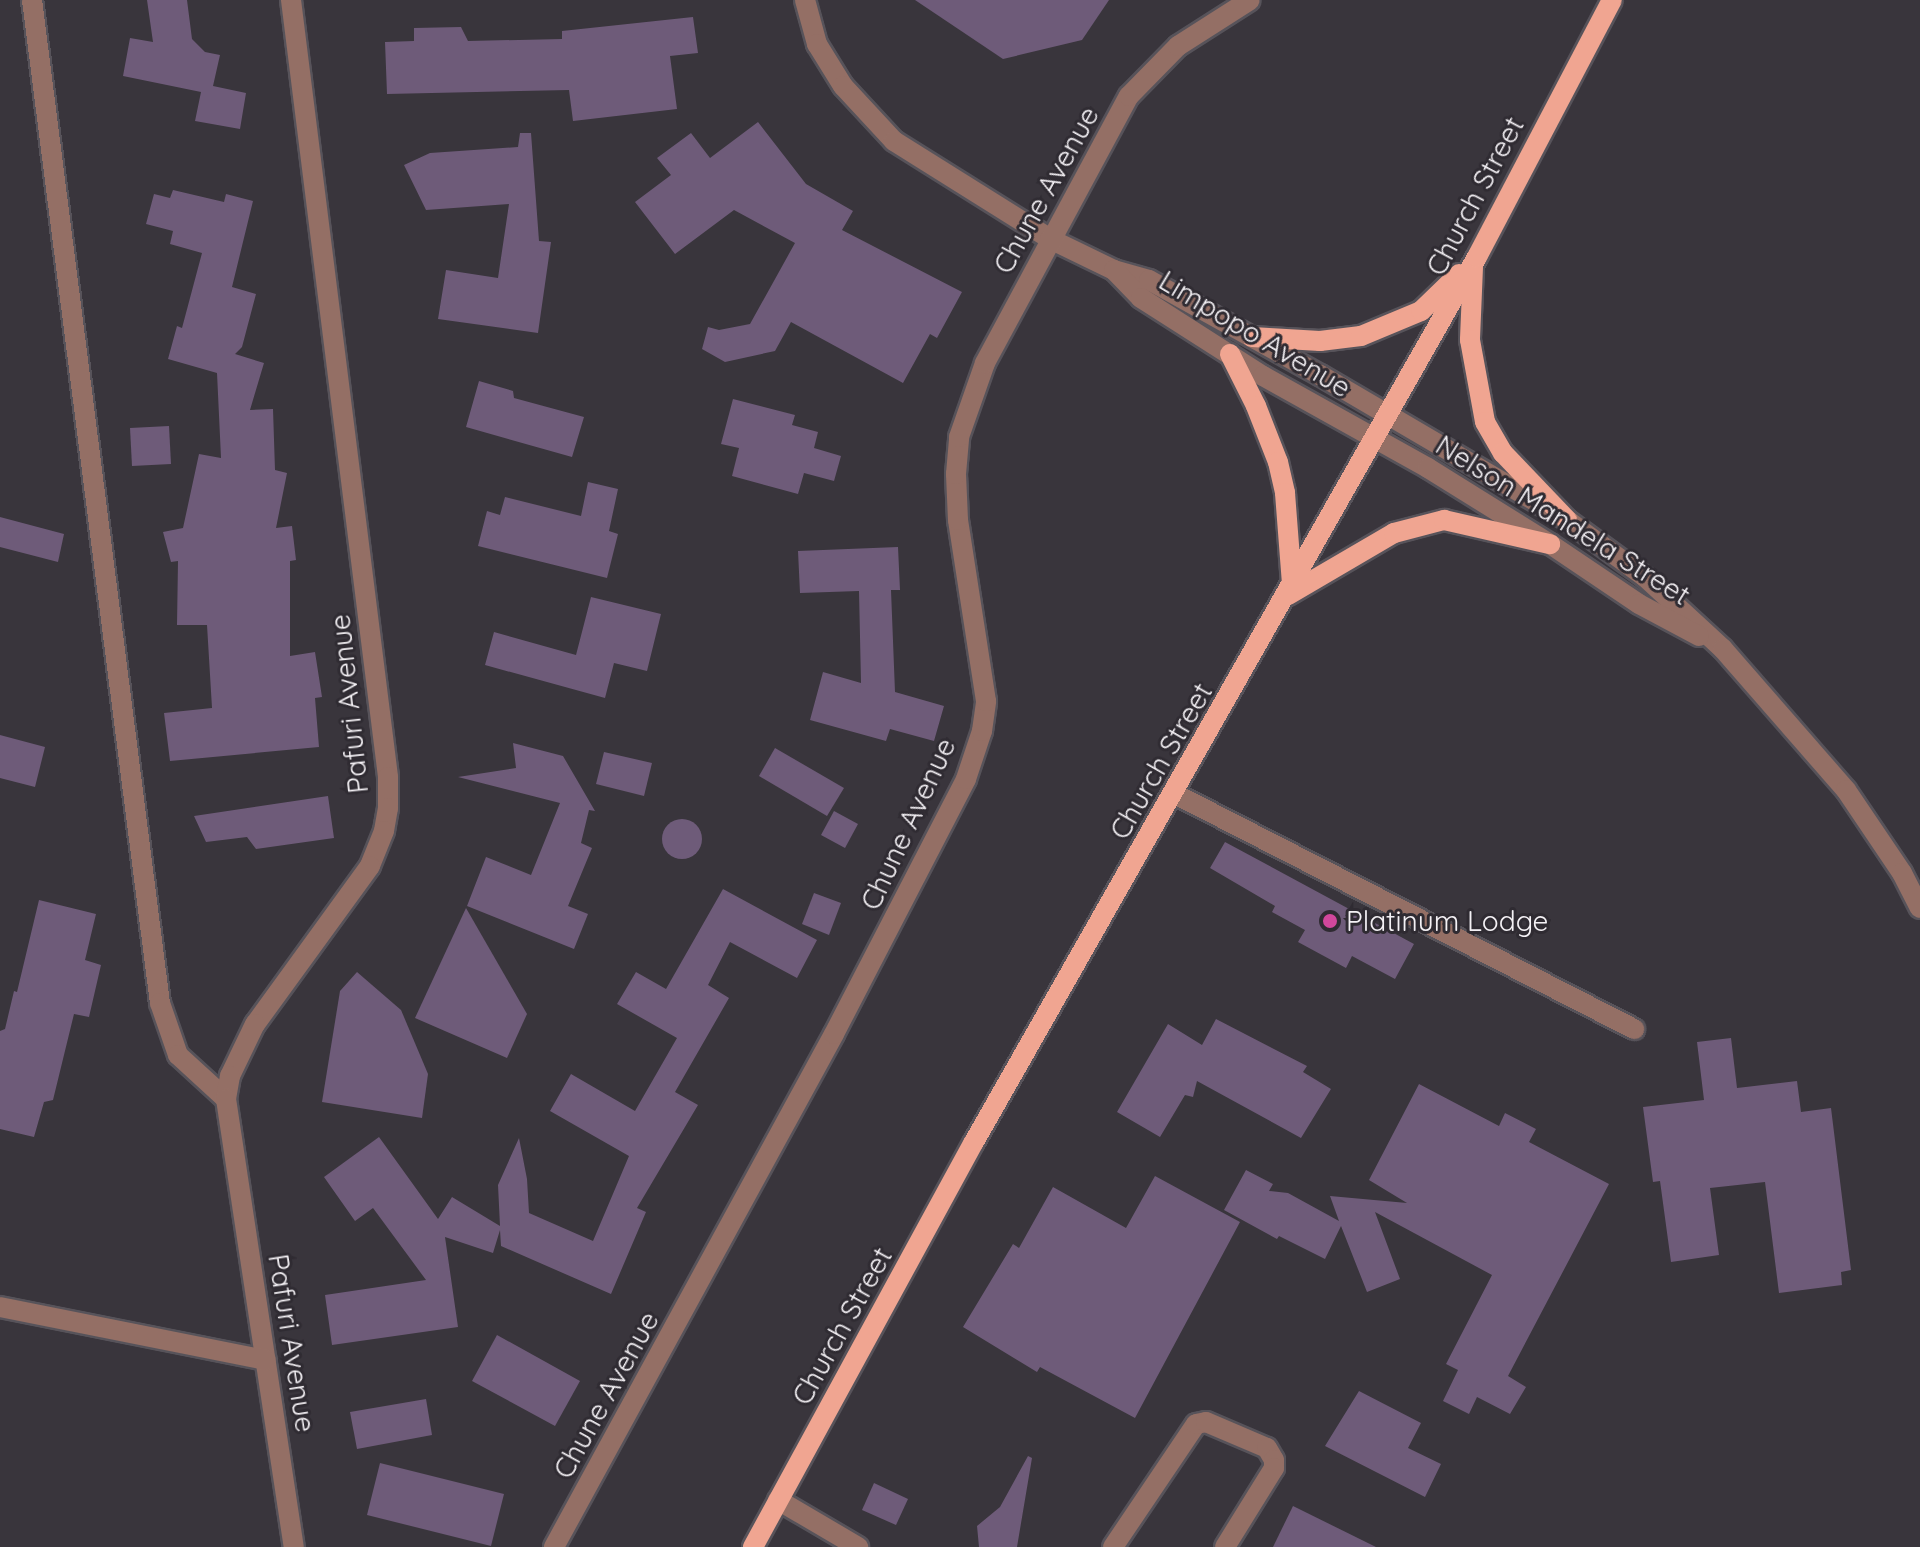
<!DOCTYPE html>
<html>
<head>
<meta charset="utf-8">
<style>
	body { margin:0 }
	#map { position:relative; width:1920px; height:1547px; overflow:hidden; background:#39353c; font-family:Quicksand,sans-serif }
	div>[style] { position:absolute }
	.building>* { inset:0; background:#6e5b79 }
	.round { border-radius:50% }
	.roads { filter:drop-shadow(2px 0 #57535a) drop-shadow(-2px 0 #57535a) drop-shadow(0 2px #57535a) drop-shadow(0 -2px #57535a) }
	.minor>* { height:20px; margin:-10px; padding:0 10px; transform-origin:10px; border-radius:10px; background:#946f65 }
	.major>* { height:20px; margin:-10px; padding:0 10px; transform-origin:10px; border-radius:10px; background:#f0a591 }
	.dots>* { width:22px; height:22px; translate:-50% -50%; box-sizing:border-box; border:4px solid #2f2b32; border-radius:50% }
	span { translate:-50% -50%; white-space:nowrap; text-align:center; line-height:1.15; -webkit-text-stroke:6px #2f2b32; paint-order:stroke }
	.street-label { font-size:28px; color:#f4f1f5 }
	.poi-label { font-size:28px; color:#f4f1f5 }
	.left { translate:0 -50%; text-align:left }
</style>
</head>
<body>
<div id="map">
	<div class="building">
		<i style="clip-path:polygon(147px 0,187px 0,192px 39px,205px 52px,220px 55px,213px 86px,246px 93px,240px 129px,195px 121px,201px 92px,123px 76px,130px 38px,153px 42px)"></i>
		<i style="clip-path:polygon(915px 0,1109px 0,1082px 40px,1003px 59px)"></i>
		<i style="clip-path:polygon(693px 17px,698px 53px,670px 56px,677px 109px,573px 121px,569px 90px,387px 94px,385px 42px,414px 41px,414px 28px,461px 27px,468px 41px,562px 39px,562px 31px)"></i>
		<i style="clip-path:polygon(758px 122px,806px 184px,853px 211px,842px 230px,962px 292px,937px 338px,930px 334px,903px 383px,791px 322px,775px 351px,725px 362px,702px 349px,708px 327px,719px 330px,750px 324px,795px 243px,734px 210px,675px 254px,635px 202px,671px 175px,657px 158px,691px 133px,710px 158px)"></i>
		<i style="clip-path:polygon(520px 133px,531px 133px,539px 241px,551px 242px,538px 333px,438px 319px,446px 270px,498px 278px,509px 204px,426px 210px,404px 165px,430px 153px,518px 147px)"></i>
		<i style="clip-path:polygon(173px 190px,224px 202px,226px 194px,253px 201px,232px 287px,256px 294px,242px 347px,235px 354px,264px 363px,250px 410px,273px 409px,275px 470px,287px 473px,276px 528px,292px 526px,296px 560px,290px 561px,290px 656px,315px 652px,322px 697px,315px 698px,319px 747px,170px 761px,164px 713px,212px 708px,207px 625px,177px 625px,178px 561px,171px 562px,163px 532px,183px 528px,199px 454px,221px 458px,217px 373px,168px 359px,177px 326px,182px 328px,202px 253px,170px 244px,173px 231px,146px 224px,154px 194px,170px 198px)"></i>
		<i style="clip-path:polygon(479px 381px,513px 391px,514px 398px,584px 417px,572px 457px,466px 427px)"></i>
		<i style="clip-path:polygon(733px 399px,795px 415px,792px 425px,818px 432px,814px 448px,841px 456px,834px 481px,804px 473px,798px 494px,732px 476px,739px 448px,721px 444px)"></i>
		<i style="clip-path:polygon(169px 426px,171px 464px,132px 466px,130px 428px)"></i>
		<i style="clip-path:polygon(588px 482px,618px 489px,609px 531px,618px 534px,607px 578px,478px 546px,487px 511px,500px 515px,505px 497px,581px 516px)"></i>
		<i style="clip-path:polygon(0 517px,64px 534px,58px 562px,0 547px)"></i>
		<i style="clip-path:polygon(898px 547px,900px 590px,891px 590px,895px 692px,944px 706px,934px 741px,890px 729px,886px 741px,810px 720px,823px 672px,861px 683px,859px 591px,800px 593px,798px 551px)"></i>
		<i style="clip-path:polygon(591px 597px,661px 614px,647px 671px,614px 663px,605px 698px,485px 665px,494px 632px,576px 655px)"></i>
		<i style="clip-path:polygon(0 735px,45px 747px,35px 787px,0 778px)"></i>
		<i style="clip-path:polygon(513px 743px,563px 756px,595px 811px,589px 810px,581px 843px,592px 848px,568px 906px,588px 914px,574px 949px,467px 906px,486px 857px,531px 875px,560px 803px,458px 777px,516px 768px)"></i>
		<i style="clip-path:polygon(775px 748px,844px 788px,827px 816px,759px 776px)"></i>
		<i style="clip-path:polygon(604px 752px,652px 763px,644px 796px,596px 784px)"></i>
		<i style="clip-path:polygon(328px 796px,334px 838px,256px 849px,247px 837px,206px 842px,194px 816px)"></i>
		<i style="clip-path:polygon(834px 811px,858px 824px,845px 848px,821px 835px)"></i>
		<i class="round" style="left:662px;top:819px;width:40px;height:40px"></i>
		<i style="clip-path:polygon(1225px 842px,1414px 944px,1395px 979px,1352px 956px,1346px 968px,1298px 942px,1305px 930px,1272px 912px,1275px 906px,1210px 868px)"></i>
		<i style="clip-path:polygon(723px 889px,817px 940px,797px 978px,730px 942px,708px 985px,729px 998px,675px 1092px,698px 1105px,637px 1208px,646px 1212px,611px 1294px,501px 1246px,500px 1230px,493px 1253px,445px 1237px,458px 1327px,332px 1345px,325px 1295px,426px 1280px,373px 1208px,355px 1221px,324px 1177px,379px 1137px,438px 1219px,452px 1197px,500px 1226px,498px 1185px,519px 1138px,527px 1179px,529px 1213px,593px 1241px,629px 1156px,550px 1111px,571px 1074px,635px 1111px,677px 1038px,617px 1004px,636px 972px,666px 989px)"></i>
		<i style="clip-path:polygon(814px 893px,841px 903px,829px 935px,802px 924px)"></i>
		<i style="clip-path:polygon(39px 900px,96px 914px,85px 960px,101px 965px,89px 1017px,74px 1014px,53px 1100px,44px 1102px,34px 1137px,0 1129px,0 1031px,5px 1029px,14px 991px,17px 992px)"></i>
		<i style="clip-path:polygon(466px 908px,527px 1014px,507px 1058px,415px 1018px)"></i>
		<i style="clip-path:polygon(357px 972px,401px 1010px,428px 1074px,422px 1118px,322px 1102px,340px 991px)"></i>
		<i style="clip-path:polygon(1216px 1019px,1307px 1066px,1303px 1072px,1331px 1089px,1301px 1138px,1197px 1081px,1193px 1097px,1185px 1095px,1160px 1137px,1117px 1112px,1168px 1024px,1202px 1045px)"></i>
		<i style="clip-path:polygon(1731px 1038px,1737px 1088px,1797px 1081px,1801px 1112px,1831px 1108px,1851px 1270px,1841px 1272px,1842px 1285px,1779px 1293px,1765px 1182px,1710px 1188px,1719px 1255px,1671px 1262px,1660px 1181px,1653px 1182px,1643px 1107px,1704px 1100px,1697px 1042px)"></i>
		<i style="clip-path:polygon(1419px 1084px,1499px 1126px,1505px 1113px,1536px 1129px,1529px 1142px,1609px 1184px,1508px 1376px,1526px 1387px,1510px 1414px,1477px 1397px,1469px 1414px,1443px 1401px,1458px 1370px,1446px 1364px,1492px 1275px,1375px 1212px,1400px 1279px,1367px 1292px,1341px 1226px,1325px 1259px,1279px 1236px,1277px 1239px,1224px 1210px,1246px 1170px,1273px 1184px,1269px 1191px,1288px 1193px,1339px 1221px,1330px 1196px,1407px 1203px,1369px 1180px)"></i>
		<i style="clip-path:polygon(1155px 1176px,1240px 1222px,1135px 1418px,1040px 1367px,1037px 1372px,963px 1327px,1013px 1244px,1019px 1248px,1053px 1187px,1126px 1228px)"></i>
		<i style="clip-path:polygon(497px 1335px,580px 1381px,555px 1426px,472px 1381px)"></i>
		<i style="clip-path:polygon(1359px 1391px,1421px 1423px,1408px 1448px,1441px 1464px,1425px 1497px,1325px 1446px)"></i>
		<i style="clip-path:polygon(426px 1399px,432px 1435px,357px 1449px,350px 1412px)"></i>
		<i style="clip-path:polygon(1028px 1456px,1032px 1458px,1017px 1547px,979px 1547px,977px 1526px,1000px 1507px)"></i>
		<i style="clip-path:polygon(380px 1463px,504px 1494px,491px 1546px,367px 1515px)"></i>
		<i style="clip-path:polygon(874px 1483px,908px 1499px,896px 1525px,862px 1510px)"></i>
		<i style="clip-path:polygon(1293px 1506px,1376px 1547px,1273px 1547px)"></i>
	</div>
	<div class="roads">
		<div class="minor">
			<i style="left:32px;top:0;width:1011px;rotate:82.73deg"></i>
			<i style="left:160px;top:1003px;width:55px;rotate:70.9deg"></i>
			<i style="left:178px;top:1055px;width:65px;rotate:42.5deg"></i>
			<i style="left:291px;top:0;width:783px;rotate:82.88deg"></i>
			<i style="left:388px;top:777px;width:31px;rotate:90deg"></i>
			<i style="left:388px;top:808px;width:23px;rotate:100deg"></i>
			<i style="left:384px;top:831px;width:38px;rotate:112deg"></i>
			<i style="left:370px;top:866px;width:195px;rotate:126deg"></i>
			<i style="left:255px;top:1024px;width:58px;rotate:115.7deg"></i>
			<i style="left:230px;top:1076px;width:23px;rotate:100deg"></i>
			<i style="left:226px;top:1099px;width:453px;rotate:81.4deg"></i>
			<i style="left:805px;top:0;width:46px;rotate:74.7deg"></i>
			<i style="left:817px;top:44px;width:49px;rotate:58.2deg"></i>
			<i style="left:843px;top:86px;width:75px;rotate:47.2deg"></i>
			<i style="left:894px;top:141px;width:184px;rotate:32.1deg"></i>
			<i style="left:1050px;top:239px;width:71px;rotate:25.8deg"></i>
			<i style="left:1114px;top:270px;width:36px;rotate:16deg"></i>
			<i style="left:1149px;top:280px;width:196px;rotate:29.1deg"></i>
			<i style="left:1320px;top:375px;width:286px;rotate:30.4deg"></i>
			<i style="left:1567px;top:520px;width:97px;rotate:36.2deg"></i>
			<i style="left:1645px;top:577px;width:106px;rotate:42.7deg"></i>
			<i style="left:1723px;top:649px;width:187px;rotate:48.9deg"></i>
			<i style="left:1846px;top:790px;width:100px;rotate:56deg"></i>
			<i style="left:1902px;top:873px;width:39px;rotate:63deg"></i>
			<i style="left:1114px;top:270px;width:39px;rotate:46deg"></i>
			<i style="left:1141px;top:298px;width:145px;rotate:32.6deg"></i>
			<i style="left:1263px;top:376px;width:189px;rotate:29.1deg"></i>
			<i style="left:1428px;top:468px;width:144px;rotate:31.9deg"></i>
			<i style="left:1550px;top:544px;width:107px;rotate:34deg"></i>
			<i style="left:1639px;top:604px;width:68px;rotate:28.1deg"></i>
			<i style="left:1175px;top:794px;width:516px;rotate:27.11deg"></i>
			<i style="left:0;top:1307px;width:271px;rotate:11.3deg"></i>
			<i style="left:778px;top:1500px;width:93px;rotate:30.4deg"></i>
			<i style="left:554px;top:1547px;width:584px;rotate:-61.37deg"></i>
			<i style="left:834px;top:1034px;width:287px;rotate:-62.6deg"></i>
			<i style="left:966px;top:779px;width:51px;rotate:-71.6deg"></i>
			<i style="left:982px;top:731px;width:30px;rotate:-82deg"></i>
			<i style="left:986px;top:701px;width:183px;rotate:-98.8deg"></i>
			<i style="left:958px;top:520px;width:46px;rotate:-92.5deg"></i>
			<i style="left:956px;top:474px;width:37px;rotate:-85deg"></i>
			<i style="left:959px;top:437px;width:78px;rotate:-70.6deg"></i>
			<i style="left:985px;top:363px;width:303px;rotate:-61.7deg"></i>
			<i style="left:1129px;top:96px;width:70px;rotate:-45.6deg"></i>
			<i style="left:1178px;top:46px;width:85px;rotate:-32.6deg"></i>
			<i style="left:1113px;top:1547px;width:148px;rotate:-56deg"></i>
			<i style="left:1196px;top:1424px;width:10px;rotate:-11deg"></i>
			<i style="left:1206px;top:1422px;width:66px;rotate:23.1deg"></i>
			<i style="left:1267px;top:1448px;width:14px;rotate:60deg"></i>
			<i style="left:1274px;top:1460px;width:8px;rotate:90deg"></i>
			<i style="left:1274px;top:1468px;width:93px;rotate:121.8deg"></i>
		</div>
		<div class="major">
			<i style="left:1473px;top:267px;width:73px;rotate:92.4deg"></i>
			<i style="left:1470px;top:340px;width:83px;rotate:79.6deg"></i>
			<i style="left:1485px;top:422px;width:36px;rotate:60deg"></i>
			<i style="left:1503px;top:453px;width:93px;rotate:46.3deg"></i>
			<i style="left:1252px;top:337px;width:68px;rotate:3.4deg"></i>
			<i style="left:1320px;top:341px;width:41px;rotate:-7deg"></i>
			<i style="left:1361px;top:336px;width:65px;rotate:-22.6deg"></i>
			<i style="left:1421px;top:311px;width:53px;rotate:-44.2deg"></i>
			<i style="left:1230px;top:354px;width:58px;rotate:63.4deg"></i>
			<i style="left:1256px;top:406px;width:60px;rotate:68.6deg"></i>
			<i style="left:1278px;top:462px;width:32px;rotate:77deg"></i>
			<i style="left:1285px;top:493px;width:90px;rotate:85.6deg"></i>
			<i style="left:1288px;top:595px;width:123px;rotate:-30.3deg"></i>
			<i style="left:1394px;top:533px;width:52px;rotate:-14.6deg"></i>
			<i style="left:1444px;top:520px;width:109px;rotate:12.8deg"></i>
			<i style="left:753px;top:1547px;width:461px;rotate:-61.4deg"></i>
			<i style="left:974px;top:1142px;width:1018px;rotate:-60.39deg"></i>
			<i style="left:1477px;top:257px;width:290px;rotate:-62.3deg"></i>
		</div>
	</div>
	<div class="dots">
		<i style="left:1330px;top:921px;background:#d1479c"></i>
	</div>
	<div class="street-label">
		<span style="left:1046px;top:190px;rotate:-61deg">Chune Avenue</span>
		<span style="left:1475px;top:196px;rotate:-62deg">Church Street</span>
		<span style="left:1255px;top:334px;rotate:31deg">Limpopo Avenue</span>
		<span style="left:1563px;top:520px;rotate:32deg">Nelson Mandela Street</span>
		<span style="left:349px;top:704px;rotate:-96deg">Pafuri Avenue</span>
		<span style="left:1161px;top:761px;rotate:-60deg">Church Street</span>
		<span style="left:908px;top:824px;rotate:-65deg">Chune Avenue</span>
		<span style="left:842px;top:1326px;rotate:-61deg">Church Street</span>
		<span style="left:292px;top:1343px;rotate:81deg">Pafuri Avenue</span>
		<span style="left:606px;top:1395px;rotate:-61deg">Chune Avenue</span>
	</div>
	<div class="poi-label">
		<span class="left" style="left:1346px;top:921px">Platinum Lodge</span>
	</div>
</div>
</body>
</html>
